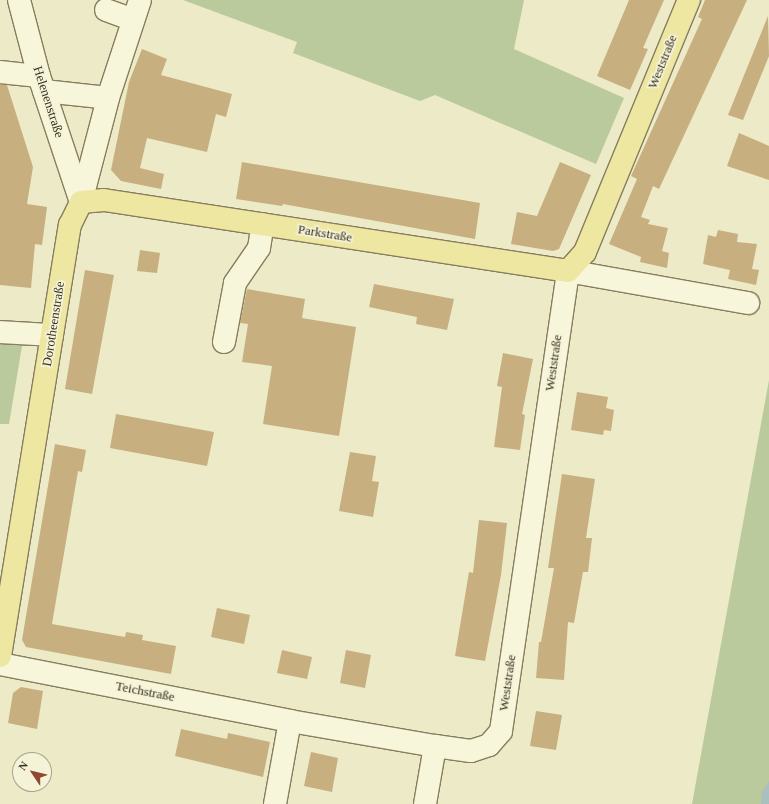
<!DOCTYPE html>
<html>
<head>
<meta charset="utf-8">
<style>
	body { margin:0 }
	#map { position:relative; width:769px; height:804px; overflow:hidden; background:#eceac7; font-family:"Times New Roman",serif }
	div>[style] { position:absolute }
	.green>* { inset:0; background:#baca9c }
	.water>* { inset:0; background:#a8c0bf }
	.building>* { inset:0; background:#c8af80 }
	.roads { filter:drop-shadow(1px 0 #877d5e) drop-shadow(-1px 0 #877d5e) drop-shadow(0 1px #877d5e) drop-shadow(0 -1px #877d5e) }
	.minor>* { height:22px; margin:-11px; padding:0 11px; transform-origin:11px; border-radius:11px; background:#f7f5da }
	.major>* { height:22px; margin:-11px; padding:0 11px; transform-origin:11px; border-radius:11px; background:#ede7a2 }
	span { translate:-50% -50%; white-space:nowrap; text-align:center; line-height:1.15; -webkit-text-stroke:3.5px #f4f2d7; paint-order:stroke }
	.street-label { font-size:13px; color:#383120 }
	.north { position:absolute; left:12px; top:752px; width:40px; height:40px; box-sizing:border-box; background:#f4f2d7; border:1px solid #a9a58e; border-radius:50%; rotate:305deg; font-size:11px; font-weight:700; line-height:16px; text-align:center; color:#383120 }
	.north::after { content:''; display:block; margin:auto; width:14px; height:18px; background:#934731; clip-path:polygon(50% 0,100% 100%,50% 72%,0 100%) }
</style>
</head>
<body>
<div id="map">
	<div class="green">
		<i style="clip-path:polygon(183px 0,524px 0,514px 49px,624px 98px,596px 164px,435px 95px,420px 101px,293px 53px,297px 42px)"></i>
		<i style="clip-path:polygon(0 338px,23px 340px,9px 424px,0 424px)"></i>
		<i style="clip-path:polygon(769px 380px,769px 804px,692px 804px)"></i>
	</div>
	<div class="water">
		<i style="clip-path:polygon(769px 781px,769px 804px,761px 804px,762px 792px)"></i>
	</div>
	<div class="building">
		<i style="clip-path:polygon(629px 0,664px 0,643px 48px,648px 49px,630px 90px,597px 76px)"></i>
		<i style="clip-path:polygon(705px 0,747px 0,659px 189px,653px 186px,641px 217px,650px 220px,648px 224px,668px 228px,662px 251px,669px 253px,667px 268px,640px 262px,641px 257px,609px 244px,637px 179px,631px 176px,702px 19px,698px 17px)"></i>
		<i style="clip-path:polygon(768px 16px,769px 56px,743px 120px,728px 115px)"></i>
		<i style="clip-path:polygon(142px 49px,167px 59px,161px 75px,232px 94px,226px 117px,216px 114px,207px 152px,147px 138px,140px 168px,164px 174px,161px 189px,121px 181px,111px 170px,129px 82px)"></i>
		<i style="clip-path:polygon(0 85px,7px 85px,33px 167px,27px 204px,47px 207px,42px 245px,35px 244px,31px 288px,0 285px)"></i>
		<i style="clip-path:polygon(739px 133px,769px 146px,769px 180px,727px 166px)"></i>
		<i style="clip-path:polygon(242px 162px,480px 203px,475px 239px,283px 204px,282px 206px,236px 199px)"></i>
		<i style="clip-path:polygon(560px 162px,591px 175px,559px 249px,553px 251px,511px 244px,517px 212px,537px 216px)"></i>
		<i style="clip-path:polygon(718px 230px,738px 234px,737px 242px,757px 244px,752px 269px,759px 270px,756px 285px,728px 279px,730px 270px,703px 264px,708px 235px,716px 237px)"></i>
		<i style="clip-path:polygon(140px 250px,160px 253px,157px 273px,137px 271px)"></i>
		<i style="clip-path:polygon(85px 270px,114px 275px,92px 394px,65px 389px)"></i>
		<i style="clip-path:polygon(374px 284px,454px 299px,447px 330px,416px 324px,417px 317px,369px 307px)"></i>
		<i style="clip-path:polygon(247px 289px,305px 299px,302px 318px,356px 327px,339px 436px,263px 424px,272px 366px,242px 362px,248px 324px,240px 323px)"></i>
		<i style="clip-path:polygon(503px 353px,533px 359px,522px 414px,525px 415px,520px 450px,494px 447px,502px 387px,497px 386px)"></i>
		<i style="clip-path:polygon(577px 392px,608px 397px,606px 408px,614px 410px,611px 431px,604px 430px,603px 435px,571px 430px)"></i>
		<i style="clip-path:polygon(116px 414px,214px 432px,207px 466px,110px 448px)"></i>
		<i style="clip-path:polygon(55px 444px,86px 450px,82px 472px,78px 471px,52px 624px,125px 637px,126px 632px,143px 635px,142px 640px,176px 646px,171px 674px,26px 647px,22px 640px)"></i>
		<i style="clip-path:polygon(350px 452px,376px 456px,372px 481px,379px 482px,373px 517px,339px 511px)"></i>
		<i style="clip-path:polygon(562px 474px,595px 479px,586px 538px,592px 538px,588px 572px,583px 572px,574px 623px,568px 622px,564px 680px,536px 678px,539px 642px,541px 642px,554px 568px,548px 568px)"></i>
		<i style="clip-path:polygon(479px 520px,507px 523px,501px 575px,485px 661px,455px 656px,469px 572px,473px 573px)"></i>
		<i style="clip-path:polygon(217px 608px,250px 615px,244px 644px,211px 637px)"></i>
		<i style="clip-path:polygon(282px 650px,312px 657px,307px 679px,277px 673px)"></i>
		<i style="clip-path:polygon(346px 650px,371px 655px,365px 688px,340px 683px)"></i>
		<i style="clip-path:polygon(21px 687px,43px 691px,37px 729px,8px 723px,13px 693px)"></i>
		<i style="clip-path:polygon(536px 711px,562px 715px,556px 750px,530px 746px)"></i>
		<i style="clip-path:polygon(181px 729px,227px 739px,228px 733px,270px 742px,263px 777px,175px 756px)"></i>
		<i style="clip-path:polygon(311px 752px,338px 758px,332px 792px,304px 786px)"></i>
	</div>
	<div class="roads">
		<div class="minor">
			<i style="left:19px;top:0;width:79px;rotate:75.3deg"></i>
			<i style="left:39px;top:76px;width:133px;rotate:71.6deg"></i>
			<i style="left:106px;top:10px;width:29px;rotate:20deg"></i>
			<i style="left:0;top:72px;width:39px;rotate:6deg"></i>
			<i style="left:44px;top:91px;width:64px;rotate:6.2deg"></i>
			<i style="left:81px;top:202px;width:107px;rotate:-75.4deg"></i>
			<i style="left:108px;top:98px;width:103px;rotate:-71.9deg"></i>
			<i style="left:0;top:332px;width:52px;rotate:3.3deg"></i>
			<i style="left:224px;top:342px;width:60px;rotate:-79.4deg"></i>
			<i style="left:235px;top:283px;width:42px;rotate:-55.6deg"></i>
			<i style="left:259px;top:248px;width:24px;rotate:-81deg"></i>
			<i style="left:0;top:664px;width:296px;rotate:11.1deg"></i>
			<i style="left:290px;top:721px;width:147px;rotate:9.8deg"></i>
			<i style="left:435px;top:746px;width:36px;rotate:8deg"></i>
			<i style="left:471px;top:751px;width:19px;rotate:-18deg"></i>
			<i style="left:489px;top:745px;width:18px;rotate:-49deg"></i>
			<i style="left:501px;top:731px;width:465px;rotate:-81.7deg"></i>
			<i style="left:568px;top:271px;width:183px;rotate:10.1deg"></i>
			<i style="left:275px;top:804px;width:84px;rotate:-79.8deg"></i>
			<i style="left:425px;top:804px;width:59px;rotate:-80.2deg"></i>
		</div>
		<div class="major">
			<i style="left:0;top:656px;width:437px;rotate:-80.8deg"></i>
			<i style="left:70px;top:225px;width:25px;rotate:-64deg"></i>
			<i style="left:81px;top:202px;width:23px;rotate:-5deg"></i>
			<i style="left:104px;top:200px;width:469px;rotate:8.7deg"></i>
			<i style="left:568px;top:271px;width:25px;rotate:-48deg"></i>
			<i style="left:585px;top:252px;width:273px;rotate:-67.6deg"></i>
		</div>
	</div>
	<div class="street-label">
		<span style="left:663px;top:62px;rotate:-68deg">Weststraße</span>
		<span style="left:48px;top:102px;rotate:72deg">Helenenstraße</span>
		<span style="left:325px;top:234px;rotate:9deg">Parkstraße</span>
		<span style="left:54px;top:324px;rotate:-81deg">Dorotheenstraße</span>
		<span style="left:554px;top:363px;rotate:-82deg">Weststraße</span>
		<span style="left:508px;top:683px;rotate:-82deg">Weststraße</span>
		<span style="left:145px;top:692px;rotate:11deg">Teichstraße</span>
	</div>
	<div class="north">N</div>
</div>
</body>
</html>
